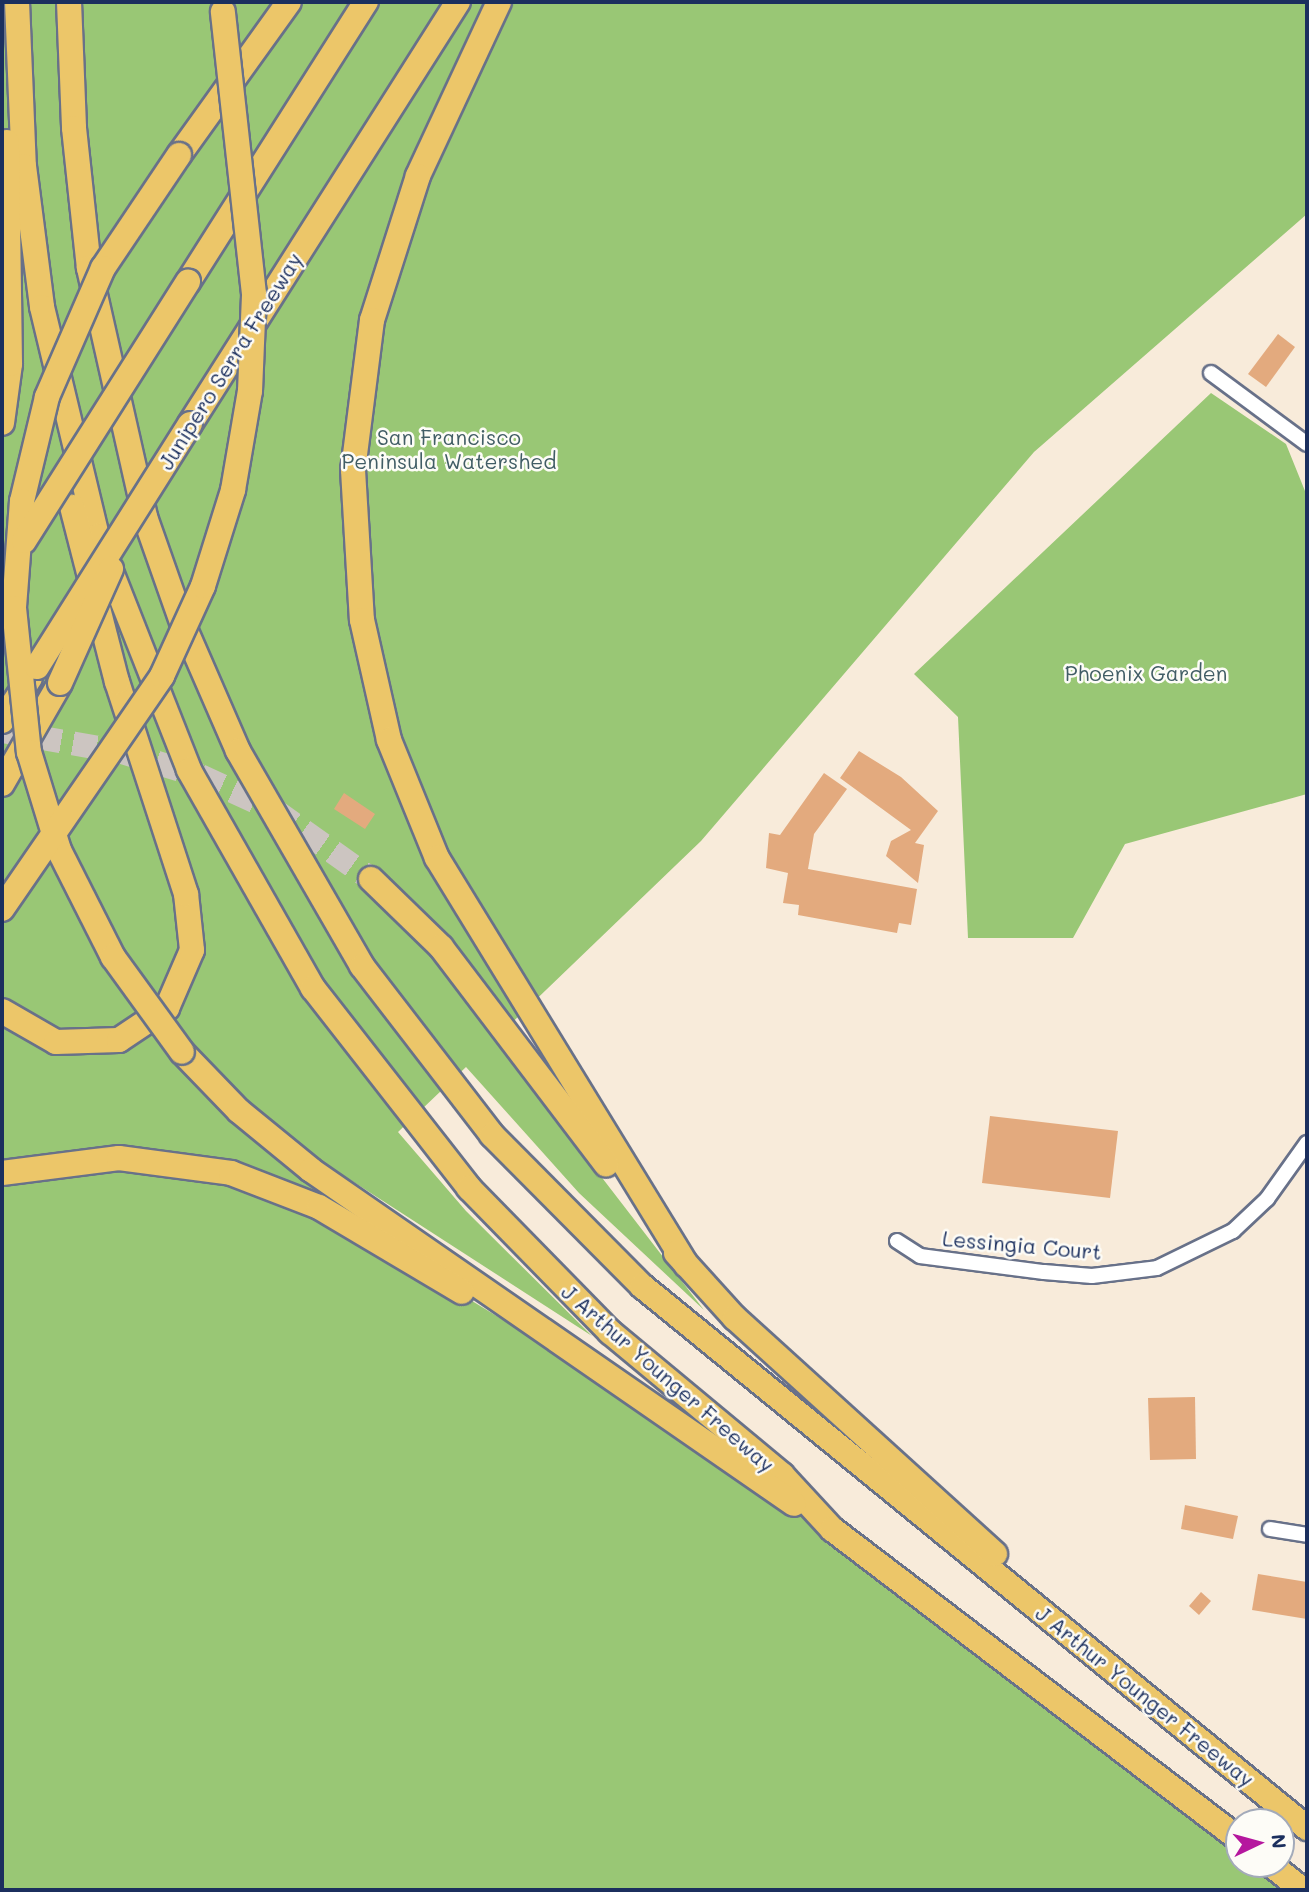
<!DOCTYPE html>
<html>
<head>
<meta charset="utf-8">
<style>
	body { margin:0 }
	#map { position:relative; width:1309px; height:1892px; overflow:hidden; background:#f8ebda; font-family:Mali,sans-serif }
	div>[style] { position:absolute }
	.green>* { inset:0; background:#99c775 }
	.building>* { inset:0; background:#e3aa7e }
	.highway-tunnel>* { height:24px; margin-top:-12px; transform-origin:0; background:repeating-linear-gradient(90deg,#ccc5c1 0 24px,transparent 0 36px) }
	.roads { filter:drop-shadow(2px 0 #687189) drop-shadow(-2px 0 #687189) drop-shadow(0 2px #687189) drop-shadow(0 -2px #687189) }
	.street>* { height:14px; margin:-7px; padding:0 7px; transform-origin:7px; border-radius:7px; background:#fff }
	.highway>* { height:24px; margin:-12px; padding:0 12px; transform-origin:12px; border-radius:12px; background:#ecc669 }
	.bridges { filter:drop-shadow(2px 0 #687189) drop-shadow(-2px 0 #687189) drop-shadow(0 2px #687189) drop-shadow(0 -2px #687189) }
	.highway-bridge>* { height:24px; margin:-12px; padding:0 12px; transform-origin:12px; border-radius:12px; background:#ecc669 }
	span { translate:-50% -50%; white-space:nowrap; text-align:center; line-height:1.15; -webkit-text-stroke:5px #fdfcf7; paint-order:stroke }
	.street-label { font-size:21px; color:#1b2f5e }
	.park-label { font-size:21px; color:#415d65 }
	.frame { position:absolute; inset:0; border:4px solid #1b2f5e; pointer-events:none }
	.north { position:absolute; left:1225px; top:1808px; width:70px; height:70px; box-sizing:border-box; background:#fdfcf7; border:2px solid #a3aaba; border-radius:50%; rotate:85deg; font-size:19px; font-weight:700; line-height:28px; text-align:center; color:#1b2f5e }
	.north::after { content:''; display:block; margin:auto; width:24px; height:32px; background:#b5179e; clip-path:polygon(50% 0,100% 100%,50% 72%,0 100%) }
</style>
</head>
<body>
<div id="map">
	<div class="green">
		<i style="clip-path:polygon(2px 2px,1307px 2px,1307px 214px,1034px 452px,701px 841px,495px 1039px,704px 1310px,579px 1193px,466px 1067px,398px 1132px,466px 1211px,592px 1336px,349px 1179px,319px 1207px,733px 1461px,1239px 1841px,1239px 1864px,1267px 1864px,1299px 1890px,2px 1890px)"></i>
		<i style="clip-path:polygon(1211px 393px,1286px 444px,1307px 496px,1307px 794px,1125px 844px,1073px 938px,968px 938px,958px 717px,914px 674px)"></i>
	</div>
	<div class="building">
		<i style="clip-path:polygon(1278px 334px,1295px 347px,1266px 387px,1248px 374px)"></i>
		<i style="clip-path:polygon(859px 751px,901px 777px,938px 811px,915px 843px,924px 845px,918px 883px,886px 856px,891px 841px,911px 830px,840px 778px)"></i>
		<i style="clip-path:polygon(824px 773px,847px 789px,814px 834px,808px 869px,917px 889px,911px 925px,899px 923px,897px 933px,798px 915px,799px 905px,783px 903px,788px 873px,766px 868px,769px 833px,780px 835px)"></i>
		<i style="clip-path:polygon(344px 793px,375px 814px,365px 829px,334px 809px)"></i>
		<i style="clip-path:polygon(990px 1116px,1118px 1131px,1110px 1198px,982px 1183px)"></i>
		<i style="clip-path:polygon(1195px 1397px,1196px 1459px,1150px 1460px,1148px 1398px)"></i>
		<i style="clip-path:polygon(1185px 1505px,1238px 1516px,1233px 1539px,1181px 1529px)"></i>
		<i style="clip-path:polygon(1258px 1574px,1307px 1582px,1307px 1619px,1252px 1610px)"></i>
		<i style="clip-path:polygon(1201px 1592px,1211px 1601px,1199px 1615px,1189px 1606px)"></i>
	</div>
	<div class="highway-tunnel">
		<i style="left:2px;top:731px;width:122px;rotate:9.9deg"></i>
		<i style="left:122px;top:752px;width:82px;rotate:17.1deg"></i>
		<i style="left:200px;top:776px;width:81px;rotate:24.7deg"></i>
		<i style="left:274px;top:810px;width:119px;rotate:35.4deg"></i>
	</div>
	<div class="roads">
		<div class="street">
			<i style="left:1211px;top:373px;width:119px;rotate:36.5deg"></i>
			<i style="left:897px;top:1241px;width:27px;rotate:33deg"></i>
			<i style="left:920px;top:1256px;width:125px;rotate:7.4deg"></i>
			<i style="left:1044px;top:1272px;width:48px;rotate:4.8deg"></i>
			<i style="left:1092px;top:1276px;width:65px;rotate:-7deg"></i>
			<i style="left:1157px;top:1268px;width:85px;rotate:-26deg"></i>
			<i style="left:1233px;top:1231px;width:47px;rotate:-43.3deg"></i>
			<i style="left:1267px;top:1199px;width:69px;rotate:-54.5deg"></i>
			<i style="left:1270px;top:1529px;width:37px;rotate:9deg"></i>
		</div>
		<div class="highway">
			<i style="left:17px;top:2px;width:164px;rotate:87.6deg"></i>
			<i style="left:24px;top:166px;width:142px;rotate:82.7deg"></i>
			<i style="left:42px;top:307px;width:236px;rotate:76.5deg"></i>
			<i style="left:97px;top:536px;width:251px;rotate:68.5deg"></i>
			<i style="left:189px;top:770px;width:251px;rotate:60.4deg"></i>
			<i style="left:313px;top:988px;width:254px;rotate:52deg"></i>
			<i style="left:469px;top:1188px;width:202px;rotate:45.6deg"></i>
			<i style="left:610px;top:1332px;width:224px;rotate:39.7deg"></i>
			<i style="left:782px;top:1475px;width:74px;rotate:47.2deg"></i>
			<i style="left:832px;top:1529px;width:512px;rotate:37.3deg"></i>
			<i style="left:69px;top:2px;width:126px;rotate:87.7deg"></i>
			<i style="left:74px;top:128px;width:141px;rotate:83.9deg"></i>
			<i style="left:89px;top:268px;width:255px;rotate:77.3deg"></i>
			<i style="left:145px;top:517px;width:111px;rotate:70.6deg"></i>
			<i style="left:182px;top:622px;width:141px;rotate:66.5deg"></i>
			<i style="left:238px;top:751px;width:248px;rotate:60deg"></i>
			<i style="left:362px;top:966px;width:213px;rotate:52.4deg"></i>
			<i style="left:492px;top:1135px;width:213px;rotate:45.2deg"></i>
			<i style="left:642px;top:1286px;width:858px;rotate:39.18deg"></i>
			<i style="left:499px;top:2px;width:192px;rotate:115deg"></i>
			<i style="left:418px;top:176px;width:151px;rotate:107.7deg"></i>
			<i style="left:372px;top:320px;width:151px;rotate:97.2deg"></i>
			<i style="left:353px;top:470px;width:150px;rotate:86.6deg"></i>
			<i style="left:362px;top:620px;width:123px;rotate:77.3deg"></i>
			<i style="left:389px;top:740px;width:127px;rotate:67.9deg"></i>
			<i style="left:437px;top:858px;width:477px;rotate:58.5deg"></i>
			<i style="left:179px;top:155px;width:188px;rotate:-54.3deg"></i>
			<i style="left:188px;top:282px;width:332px;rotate:-57.6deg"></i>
			<i style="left:2px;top:423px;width:60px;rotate:-82.3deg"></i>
			<i style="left:10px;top:364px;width:222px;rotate:-90.8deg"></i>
			<i style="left:190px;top:424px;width:500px;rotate:-57.6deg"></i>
			<i style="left:2px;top:721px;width:51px;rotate:-56.9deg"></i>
			<i style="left:2px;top:784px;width:116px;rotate:-60.1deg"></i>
			<i style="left:371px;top:879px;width:98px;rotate:44.2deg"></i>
			<i style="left:441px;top:947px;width:273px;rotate:52.8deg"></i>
			<i style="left:2px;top:1011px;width:62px;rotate:29.9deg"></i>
			<i style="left:56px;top:1042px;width:63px;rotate:-1.8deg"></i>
			<i style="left:119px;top:1040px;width:58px;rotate:-33.7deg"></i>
			<i style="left:167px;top:1008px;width:63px;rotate:-66.7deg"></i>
			<i style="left:192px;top:950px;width:56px;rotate:-96.1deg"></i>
			<i style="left:186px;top:894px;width:223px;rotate:-108deg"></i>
			<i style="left:117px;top:682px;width:181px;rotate:-104.4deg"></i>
			<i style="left:182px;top:1052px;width:82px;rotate:46deg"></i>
			<i style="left:239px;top:1111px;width:93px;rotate:39.3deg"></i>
			<i style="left:311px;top:1170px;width:587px;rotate:34.66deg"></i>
			<i style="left:2px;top:1173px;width:118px;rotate:-7.3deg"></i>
			<i style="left:119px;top:1158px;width:113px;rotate:7.6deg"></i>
			<i style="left:231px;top:1173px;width:94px;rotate:21.1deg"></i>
			<i style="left:319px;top:1207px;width:166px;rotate:30.7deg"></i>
			<i style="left:676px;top:1253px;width:88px;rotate:47.8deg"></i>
			<i style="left:735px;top:1318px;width:351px;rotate:42.2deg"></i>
			<i style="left:1270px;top:1864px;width:42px;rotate:38.2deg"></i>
		</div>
	</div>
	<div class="bridges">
		<div class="highway-bridge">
			<i style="left:179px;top:155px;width:136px;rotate:123.9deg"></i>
			<i style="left:103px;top:268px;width:141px;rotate:113.5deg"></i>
			<i style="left:47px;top:397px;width:107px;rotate:103.5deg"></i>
			<i style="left:22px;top:501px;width:107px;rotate:94.3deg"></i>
			<i style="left:14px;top:608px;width:145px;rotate:84.1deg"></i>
			<i style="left:29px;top:752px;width:102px;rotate:73deg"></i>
			<i style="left:59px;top:850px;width:120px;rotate:63.2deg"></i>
			<i style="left:113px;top:957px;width:117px;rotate:54deg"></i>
			<i style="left:24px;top:541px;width:307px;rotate:-57.7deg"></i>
			<i style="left:37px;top:667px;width:287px;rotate:-57.8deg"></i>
			<i style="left:60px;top:683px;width:125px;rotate:-65.9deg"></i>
			<i style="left:2px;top:909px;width:283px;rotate:-55.5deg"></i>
			<i style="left:162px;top:676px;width:99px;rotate:-65.5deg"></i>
			<i style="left:203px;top:586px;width:101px;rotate:-72.6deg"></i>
			<i style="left:233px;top:490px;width:100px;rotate:-80.3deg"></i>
			<i style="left:250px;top:391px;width:97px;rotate:-87.6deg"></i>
			<i style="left:254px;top:294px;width:284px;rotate:-96.3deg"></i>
		</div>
	</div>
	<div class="street-label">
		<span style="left:230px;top:361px;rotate:-58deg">Junipero Serra Freeway</span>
		<span style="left:1022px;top:1245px;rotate:5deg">Lessingia Court</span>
		<span style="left:668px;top:1378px;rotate:41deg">J Arthur Younger Freeway</span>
		<span style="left:1145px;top:1696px;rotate:39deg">J Arthur Younger Freeway</span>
	</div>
	<div class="park-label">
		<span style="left:449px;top:449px">San Francisco<br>Peninsula Watershed</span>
		<span style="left:1146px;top:673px">Phoenix Garden</span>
	</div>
	<div class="frame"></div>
	<div class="north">N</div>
</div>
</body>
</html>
